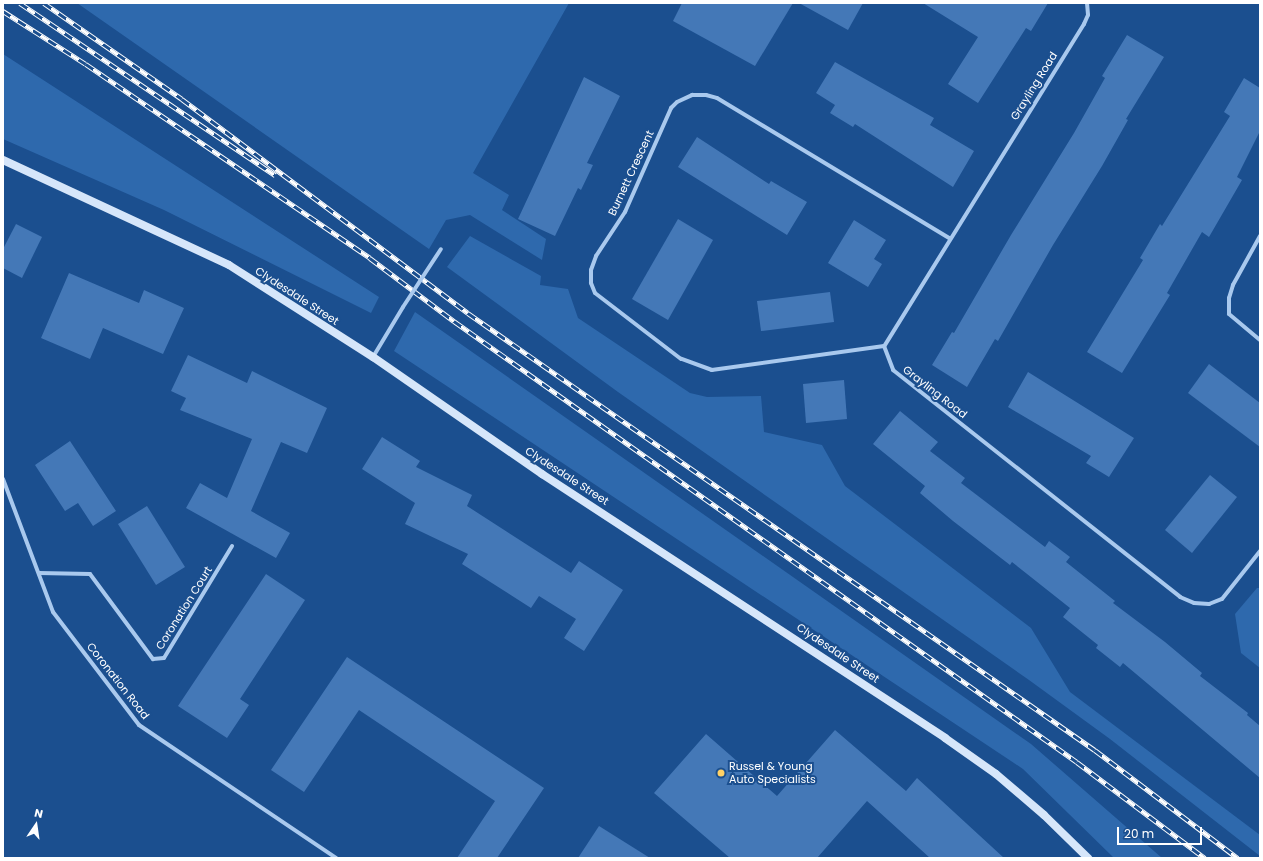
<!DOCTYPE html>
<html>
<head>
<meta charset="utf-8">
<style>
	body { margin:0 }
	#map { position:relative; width:1263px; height:861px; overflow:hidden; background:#1b4f8f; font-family:Poppins,sans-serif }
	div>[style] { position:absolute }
	.green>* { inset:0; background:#2e69ad }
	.building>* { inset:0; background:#4478b7 }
	.street>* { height:4px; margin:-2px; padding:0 2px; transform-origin:2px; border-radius:2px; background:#a9c9ee }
	.secondary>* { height:8px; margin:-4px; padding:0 4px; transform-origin:4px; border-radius:4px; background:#d6e6fa }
	.rail>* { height:4.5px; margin-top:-2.25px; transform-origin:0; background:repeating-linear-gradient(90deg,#1b4f8f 0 9px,#fff 0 18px); box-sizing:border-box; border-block:1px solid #fff }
	.street-bridge>* { height:4px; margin:-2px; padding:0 2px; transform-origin:2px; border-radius:2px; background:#a9c9ee }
	.dots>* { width:11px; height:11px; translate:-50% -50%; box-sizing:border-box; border:2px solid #1b4f8f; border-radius:50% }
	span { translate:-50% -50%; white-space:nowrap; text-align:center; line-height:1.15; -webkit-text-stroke:4px #1b4f8f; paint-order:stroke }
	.street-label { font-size:11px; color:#fff }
	.poi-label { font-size:11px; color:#fff }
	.left { translate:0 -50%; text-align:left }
	.frame { position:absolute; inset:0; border:4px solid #fff; pointer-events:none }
	.north { position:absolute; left:16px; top:805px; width:40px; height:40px; -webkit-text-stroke:3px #1b4f8f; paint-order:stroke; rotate:13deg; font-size:11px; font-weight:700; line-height:16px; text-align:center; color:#fff }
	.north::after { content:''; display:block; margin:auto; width:14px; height:18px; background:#fff; clip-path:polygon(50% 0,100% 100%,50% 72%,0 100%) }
	.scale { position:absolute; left:1117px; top:827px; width:85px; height:18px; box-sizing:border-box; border:2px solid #fff; border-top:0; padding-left:5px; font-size:12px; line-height:14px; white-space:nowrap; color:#fff; -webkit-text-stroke:3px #1b4f8f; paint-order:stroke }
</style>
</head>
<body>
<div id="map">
	<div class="green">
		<i style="clip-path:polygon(77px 3px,569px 3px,473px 173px,509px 195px,502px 210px,546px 239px,542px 260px,470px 215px,446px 220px,429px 249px)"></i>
		<i style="clip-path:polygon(3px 54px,379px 297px,371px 313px,164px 210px,3px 139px)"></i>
		<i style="clip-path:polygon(470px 236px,541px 276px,540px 285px,568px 289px,578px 318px,690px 393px,707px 397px,761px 396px,764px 432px,822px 445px,845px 486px,1031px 628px,1070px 692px,1260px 835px,1260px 856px,1110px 739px,1029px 680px,618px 392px,447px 267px)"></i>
		<i style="clip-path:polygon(415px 312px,1031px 744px,1162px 858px,1114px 858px,1023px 769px,394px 351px)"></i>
		<i style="clip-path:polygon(1257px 588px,1260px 588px,1260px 668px,1241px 653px,1235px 614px)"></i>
	</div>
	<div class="building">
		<i style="clip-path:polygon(682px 3px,793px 3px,755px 66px,673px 21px)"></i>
		<i style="clip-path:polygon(799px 3px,863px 3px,848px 30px)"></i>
		<i style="clip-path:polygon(923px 3px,1048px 3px,1031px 31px,1026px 28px,978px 103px,948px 84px,978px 37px)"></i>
		<i style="clip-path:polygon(1127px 35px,1164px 57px,1126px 119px,1128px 120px,1102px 166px,1053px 245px,998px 341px,995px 339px,967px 387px,932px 365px,952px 332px,954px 333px,1011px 235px,1074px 133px,1105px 78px,1102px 76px)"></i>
		<i style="clip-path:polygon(835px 62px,934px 118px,930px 125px,974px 151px,953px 187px,855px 124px,853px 127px,830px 113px,835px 105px,816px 93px)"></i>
		<i style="clip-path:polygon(584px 77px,620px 96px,587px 163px,593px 165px,581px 190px,578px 188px,555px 236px,518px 219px)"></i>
		<i style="clip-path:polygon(1244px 78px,1260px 88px,1260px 131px,1237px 177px,1242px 180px,1209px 237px,1202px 232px,1167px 293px,1170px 295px,1122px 373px,1087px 352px,1143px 260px,1140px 258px,1160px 224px,1162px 226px,1230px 116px,1224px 112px)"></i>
		<i style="clip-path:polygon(697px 137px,769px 184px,771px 181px,807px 202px,787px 235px,678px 167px)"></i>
		<i style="clip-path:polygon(678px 219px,713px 240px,668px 320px,632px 299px)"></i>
		<i style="clip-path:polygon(854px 220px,886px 240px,874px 259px,882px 264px,868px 287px,828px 263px)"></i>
		<i style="clip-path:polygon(16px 224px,42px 237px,22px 278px,3px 268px,3px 249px)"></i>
		<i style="clip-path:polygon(69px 273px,139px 303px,144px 290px,184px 308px,163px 354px,103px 328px,90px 359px,41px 338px)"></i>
		<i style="clip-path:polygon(830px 292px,834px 322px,761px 331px,757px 301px)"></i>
		<i style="clip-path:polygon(188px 355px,247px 383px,252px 371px,327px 408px,307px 453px,281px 442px,251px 511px,290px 533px,276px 558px,186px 508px,200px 483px,227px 498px,252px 439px,180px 410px,186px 398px,171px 391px)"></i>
		<i style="clip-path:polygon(1209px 364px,1260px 403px,1260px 447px,1188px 393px)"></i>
		<i style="clip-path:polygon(1028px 372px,1134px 438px,1109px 477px,1086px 463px,1091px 456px,1008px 407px)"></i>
		<i style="clip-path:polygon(844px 380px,847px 419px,806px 423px,803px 384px)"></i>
		<i style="clip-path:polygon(900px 411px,938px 442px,930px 451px,965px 478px,961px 483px,1045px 547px,1049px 541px,1070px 557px,1066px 562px,1115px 601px,1113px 603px,1165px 642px,1202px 673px,1200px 676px,1248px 713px,1247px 715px,1260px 726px,1260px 778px,1123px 663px,1120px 667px,1096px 648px,1098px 645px,1063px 617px,1070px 608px,1012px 562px,1010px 565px,953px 521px,920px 493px,925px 486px,873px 444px)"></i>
		<i style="clip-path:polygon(382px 437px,420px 461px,416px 467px,472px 495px,467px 506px,571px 573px,579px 561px,623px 590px,584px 651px,564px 638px,576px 619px,539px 596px,531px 608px,462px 564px,468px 554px,405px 524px,415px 503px,362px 469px)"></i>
		<i style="clip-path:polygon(70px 441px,116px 511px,93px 526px,78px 503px,65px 511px,35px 465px)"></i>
		<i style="clip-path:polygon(1210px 475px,1237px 497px,1192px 553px,1165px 530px)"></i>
		<i style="clip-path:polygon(147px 506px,185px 567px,156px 585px,118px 524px)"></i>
		<i style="clip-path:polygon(266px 574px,305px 600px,240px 699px,249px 705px,227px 738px,178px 706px)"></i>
		<i style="clip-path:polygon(347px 657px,544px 788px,497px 858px,457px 858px,495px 801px,359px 710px,304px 792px,271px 770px)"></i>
		<i style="clip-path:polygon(835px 730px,906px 791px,917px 778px,1004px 858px,930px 858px,867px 801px,817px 858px,730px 858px,654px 793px,706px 734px,777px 796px)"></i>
		<i style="clip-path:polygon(599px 826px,650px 858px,578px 858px)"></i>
	</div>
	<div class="street">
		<i style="left:1087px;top:3px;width:12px;rotate:85deg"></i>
		<i style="left:1088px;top:15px;width:10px;rotate:114deg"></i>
		<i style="left:1084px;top:24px;width:379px;rotate:121.8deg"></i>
		<i style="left:884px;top:346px;width:26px;rotate:69deg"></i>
		<i style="left:893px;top:370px;width:366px;rotate:38.3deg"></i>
		<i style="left:1180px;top:597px;width:15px;rotate:23deg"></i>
		<i style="left:1194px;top:603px;width:15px;rotate:4deg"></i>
		<i style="left:1209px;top:604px;width:14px;rotate:-21deg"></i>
		<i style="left:1222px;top:599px;width:61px;rotate:-51.6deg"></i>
		<i style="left:1260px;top:236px;width:56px;rotate:118.9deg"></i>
		<i style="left:1233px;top:285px;width:14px;rotate:107deg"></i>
		<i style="left:1229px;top:298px;width:16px;rotate:90deg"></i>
		<i style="left:1229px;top:314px;width:40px;rotate:40deg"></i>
		<i style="left:884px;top:346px;width:174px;rotate:172.1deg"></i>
		<i style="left:712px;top:370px;width:33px;rotate:-160deg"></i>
		<i style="left:681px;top:359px;width:108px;rotate:-142.5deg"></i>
		<i style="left:595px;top:293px;width:11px;rotate:-112deg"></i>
		<i style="left:591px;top:283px;width:13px;rotate:-90deg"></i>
		<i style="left:591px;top:270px;width:15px;rotate:-70deg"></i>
		<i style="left:596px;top:256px;width:53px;rotate:-56.6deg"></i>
		<i style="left:625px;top:212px;width:114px;rotate:-66.1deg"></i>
		<i style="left:671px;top:108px;width:8px;rotate:-45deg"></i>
		<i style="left:677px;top:102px;width:17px;rotate:-25deg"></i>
		<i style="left:692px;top:95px;width:14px"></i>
		<i style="left:706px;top:95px;width:11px;rotate:15deg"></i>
		<i style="left:717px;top:98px;width:271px;rotate:31.1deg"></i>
		<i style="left:373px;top:357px;width:58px;rotate:-59deg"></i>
		<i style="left:3px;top:479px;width:142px;rotate:69.4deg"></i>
		<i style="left:53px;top:612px;width:142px;rotate:52.7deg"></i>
		<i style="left:139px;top:725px;width:238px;rotate:34deg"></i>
		<i style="left:39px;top:573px;width:51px;rotate:1.1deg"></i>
		<i style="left:90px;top:574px;width:106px;rotate:53.5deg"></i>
		<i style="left:153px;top:659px;width:11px;rotate:-5deg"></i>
		<i style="left:164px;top:658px;width:131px;rotate:-58.7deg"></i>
	</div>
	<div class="secondary">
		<i style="left:3px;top:160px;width:249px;rotate:24.9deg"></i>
		<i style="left:229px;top:265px;width:171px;rotate:32.6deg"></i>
		<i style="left:373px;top:357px;width:206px;rotate:34.7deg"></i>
		<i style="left:542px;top:474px;width:482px;rotate:33.2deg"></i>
		<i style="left:945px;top:738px;width:62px;rotate:35.2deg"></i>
		<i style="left:996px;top:774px;width:63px;rotate:40.5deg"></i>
		<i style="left:1044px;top:815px;width:62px;rotate:44.3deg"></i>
	</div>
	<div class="rail">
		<i style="left:20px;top:3px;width:308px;rotate:34deg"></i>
		<i style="left:44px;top:3px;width:168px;rotate:34.8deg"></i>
		<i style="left:182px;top:99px;width:357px;rotate:36.8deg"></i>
		<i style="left:468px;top:313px;width:764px;rotate:34.88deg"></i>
		<i style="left:1095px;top:750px;width:179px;rotate:37.1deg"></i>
		<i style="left:3px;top:11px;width:98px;rotate:32.6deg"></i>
		<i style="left:86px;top:64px;width:344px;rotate:34.3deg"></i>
		<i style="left:370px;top:258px;width:105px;rotate:36.9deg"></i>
		<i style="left:454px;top:321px;width:763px;rotate:35.29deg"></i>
		<i style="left:1077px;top:762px;width:160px;rotate:36.9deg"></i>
	</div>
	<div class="street-bridge">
		<i style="left:403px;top:307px;width:69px;rotate:-56.8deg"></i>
	</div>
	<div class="dots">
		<i style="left:721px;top:773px;background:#ffd166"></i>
	</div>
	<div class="street-label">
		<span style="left:1034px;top:86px;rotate:-58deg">Grayling Road</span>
		<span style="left:631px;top:173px;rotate:-65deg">Burnett Crescent</span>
		<span style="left:297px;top:296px;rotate:33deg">Clydesdale Street</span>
		<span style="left:935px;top:392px;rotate:38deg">Grayling Road</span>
		<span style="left:567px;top:476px;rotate:33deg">Clydesdale Street</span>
		<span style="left:184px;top:608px;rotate:-58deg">Coronation Court</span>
		<span style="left:838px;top:653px;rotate:34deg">Clydesdale Street</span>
		<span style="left:118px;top:681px;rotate:52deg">Coronation Road</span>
	</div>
	<div class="poi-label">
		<span class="left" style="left:729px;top:773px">Russel &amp; Young<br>Auto Specialists</span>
	</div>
	<div class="frame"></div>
	<div class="north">N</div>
	<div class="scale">20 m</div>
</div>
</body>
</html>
